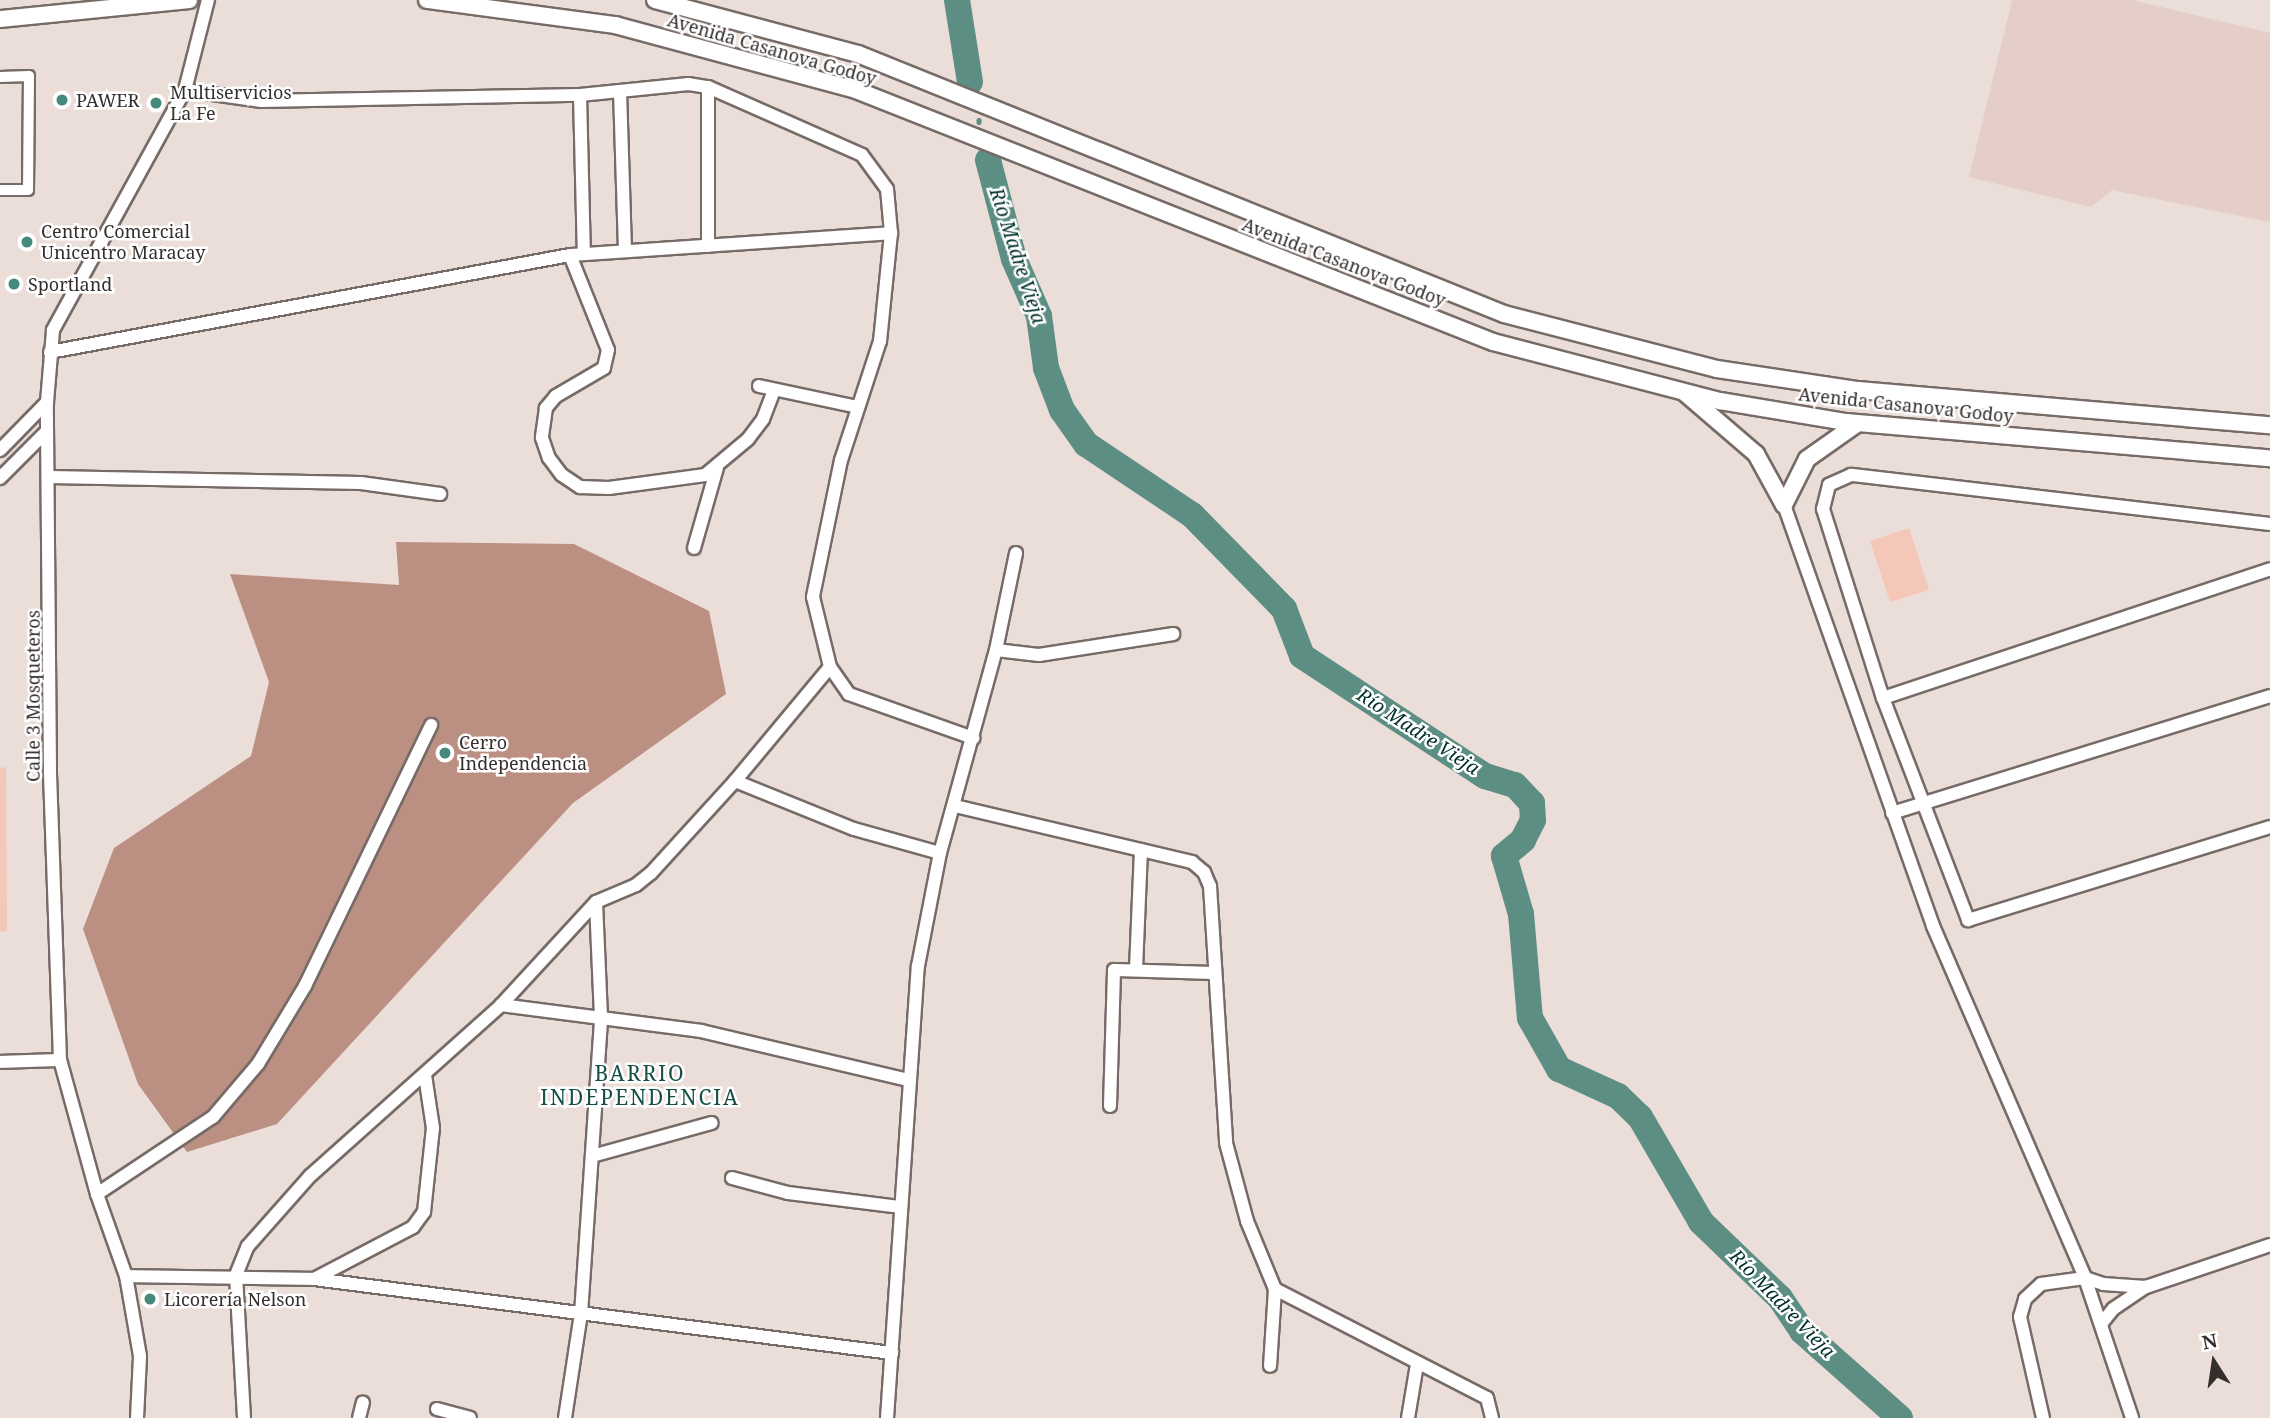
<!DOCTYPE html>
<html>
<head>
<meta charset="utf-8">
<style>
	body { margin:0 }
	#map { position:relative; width:2270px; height:1418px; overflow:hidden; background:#ebddd8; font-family:"Noto Serif",serif }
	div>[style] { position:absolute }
	.built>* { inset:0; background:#e4cec7 }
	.green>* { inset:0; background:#f4c7b8 }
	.forest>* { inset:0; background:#bb9082 }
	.stream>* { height:4.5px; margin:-2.25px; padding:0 2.25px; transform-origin:2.25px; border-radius:2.25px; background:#5c8e84 }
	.river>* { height:26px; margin:-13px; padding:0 13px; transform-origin:13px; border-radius:13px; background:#5c8e84 }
	.roads { filter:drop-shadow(2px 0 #776b67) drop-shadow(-2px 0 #776b67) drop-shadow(0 2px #776b67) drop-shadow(0 -2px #776b67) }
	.pedestrian>* { height:10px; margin:-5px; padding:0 5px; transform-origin:5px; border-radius:5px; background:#fff }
	.minor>* { height:12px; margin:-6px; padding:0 6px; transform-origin:6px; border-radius:6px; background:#fff }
	.tertiary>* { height:16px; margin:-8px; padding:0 8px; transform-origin:8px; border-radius:8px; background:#fff }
	.dots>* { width:19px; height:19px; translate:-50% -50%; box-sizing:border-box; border:4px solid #fff; border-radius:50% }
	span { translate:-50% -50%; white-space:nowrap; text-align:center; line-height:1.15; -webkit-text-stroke:5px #fff; paint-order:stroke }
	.street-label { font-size:18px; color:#342f2d }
	.poi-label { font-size:18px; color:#342f2d }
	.left { translate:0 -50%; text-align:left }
	.water-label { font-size:19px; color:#00322a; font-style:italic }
	.quarter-label { font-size:21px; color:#164f46; letter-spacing:2px }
	.north { position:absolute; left:2179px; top:1327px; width:70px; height:70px; -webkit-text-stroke:5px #fff; paint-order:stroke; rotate:348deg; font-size:19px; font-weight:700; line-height:28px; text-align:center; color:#342f2d }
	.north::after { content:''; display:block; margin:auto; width:24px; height:32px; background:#342f2d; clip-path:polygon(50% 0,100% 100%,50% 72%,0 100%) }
</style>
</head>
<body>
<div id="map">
	<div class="built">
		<i style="clip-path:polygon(2012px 0,2132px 0,2270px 33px,2270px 222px,2112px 190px,2091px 207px,1969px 177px)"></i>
	</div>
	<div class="green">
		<i style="clip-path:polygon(1909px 528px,1929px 590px,1890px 602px,1870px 541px)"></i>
		<i style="clip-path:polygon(6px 767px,7px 932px,0 931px,0 768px)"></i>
	</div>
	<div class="forest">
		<i style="clip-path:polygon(396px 542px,574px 544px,709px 611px,726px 694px,573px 803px,277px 1124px,187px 1152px,138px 1084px,83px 929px,114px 848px,251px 756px,269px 682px,230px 574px,399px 585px)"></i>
	</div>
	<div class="stream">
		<i style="left:979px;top:120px;width:2px;rotate:90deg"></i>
	</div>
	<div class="river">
		<i style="left:957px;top:0;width:83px;rotate:81deg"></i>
		<i style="left:988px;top:160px;width:102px;rotate:75.3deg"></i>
		<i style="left:1014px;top:259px;width:62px;rotate:66.3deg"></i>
		<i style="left:1039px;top:316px;width:52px;rotate:82.3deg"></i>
		<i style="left:1046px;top:368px;width:45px;rotate:69.1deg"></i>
		<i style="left:1062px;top:410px;width:42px;rotate:54.8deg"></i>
		<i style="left:1086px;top:444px;width:128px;rotate:33.8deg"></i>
		<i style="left:1192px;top:515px;width:132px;rotate:45.6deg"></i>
		<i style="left:1284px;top:609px;width:50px;rotate:69deg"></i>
		<i style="left:1302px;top:656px;width:219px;rotate:33.3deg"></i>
		<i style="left:1485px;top:776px;width:31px;rotate:17deg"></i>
		<i style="left:1515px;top:785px;width:25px;rotate:47deg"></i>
		<i style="left:1532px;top:803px;width:17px;rotate:87deg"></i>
		<i style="left:1533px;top:820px;width:22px;rotate:117deg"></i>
		<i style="left:1523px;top:840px;width:25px;rotate:140deg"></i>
		<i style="left:1504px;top:856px;width:60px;rotate:73.7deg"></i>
		<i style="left:1521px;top:914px;width:104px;rotate:85.1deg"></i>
		<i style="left:1530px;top:1018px;width:59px;rotate:60.4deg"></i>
		<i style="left:1559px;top:1069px;width:65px;rotate:24.6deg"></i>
		<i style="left:1618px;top:1096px;width:30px;rotate:44deg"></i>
		<i style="left:1640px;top:1117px;width:121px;rotate:59.8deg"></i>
		<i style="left:1701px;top:1222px;width:110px;rotate:43.9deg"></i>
		<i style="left:1780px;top:1298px;width:40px;rotate:56deg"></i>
		<i style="left:1802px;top:1331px;width:131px;rotate:41.6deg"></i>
	</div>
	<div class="roads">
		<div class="pedestrian">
			<i style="left:0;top:77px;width:29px;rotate:-2deg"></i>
			<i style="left:29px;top:76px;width:114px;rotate:90.5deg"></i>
			<i style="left:28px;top:190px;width:28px;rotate:180deg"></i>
		</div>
		<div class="minor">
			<i style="left:708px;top:87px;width:159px;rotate:90deg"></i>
			<i style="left:185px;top:90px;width:77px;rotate:8.2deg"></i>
			<i style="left:261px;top:101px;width:319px;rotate:-1.1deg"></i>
			<i style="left:580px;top:95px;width:109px;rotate:-5.8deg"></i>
			<i style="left:688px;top:84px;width:20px;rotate:9deg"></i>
			<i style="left:708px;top:87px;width:168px;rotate:23.8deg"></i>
			<i style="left:862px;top:155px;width:42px;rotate:53.7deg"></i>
			<i style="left:887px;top:189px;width:44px;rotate:84.8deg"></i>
			<i style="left:891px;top:233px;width:109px;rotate:95.8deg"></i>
			<i style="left:880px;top:341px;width:125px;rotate:108.1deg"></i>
			<i style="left:841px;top:460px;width:140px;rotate:101.6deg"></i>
			<i style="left:813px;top:597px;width:72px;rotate:76.3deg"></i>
			<i style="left:830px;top:667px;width:33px;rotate:55deg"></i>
			<i style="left:849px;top:694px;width:132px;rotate:19.5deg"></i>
			<i style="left:620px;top:91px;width:160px;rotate:88.2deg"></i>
			<i style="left:580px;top:95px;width:159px;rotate:88.6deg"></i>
			<i style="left:570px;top:255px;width:102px;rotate:68.2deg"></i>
			<i style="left:608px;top:350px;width:18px;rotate:103deg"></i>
			<i style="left:604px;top:368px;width:56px;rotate:149.7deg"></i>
			<i style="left:556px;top:396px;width:16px;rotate:130deg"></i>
			<i style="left:546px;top:408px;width:30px;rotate:98deg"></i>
			<i style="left:542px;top:438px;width:21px;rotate:71deg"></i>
			<i style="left:549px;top:458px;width:21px;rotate:53deg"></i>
			<i style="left:562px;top:475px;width:22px;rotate:34deg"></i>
			<i style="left:580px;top:487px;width:29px;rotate:2deg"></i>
			<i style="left:609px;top:488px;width:97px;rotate:-7.7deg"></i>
			<i style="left:705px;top:475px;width:56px;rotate:-39.9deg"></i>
			<i style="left:748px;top:439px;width:25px;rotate:-53deg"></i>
			<i style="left:763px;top:419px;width:31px;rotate:-69deg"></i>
			<i style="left:50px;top:352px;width:529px;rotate:-10.57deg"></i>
			<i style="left:570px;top:255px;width:322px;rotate:-3.9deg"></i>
			<i style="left:759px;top:386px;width:101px;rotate:12deg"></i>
			<i style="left:0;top:450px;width:67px;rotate:-45.6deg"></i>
			<i style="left:50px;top:477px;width:311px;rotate:1.1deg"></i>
			<i style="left:361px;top:483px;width:80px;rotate:7.9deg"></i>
			<i style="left:0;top:478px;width:66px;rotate:-45deg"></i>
			<i style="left:1784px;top:505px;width:447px;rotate:70.5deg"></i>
			<i style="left:1933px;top:926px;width:383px;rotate:66.6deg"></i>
			<i style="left:2085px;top:1278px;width:148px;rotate:71.4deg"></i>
			<i style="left:2270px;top:524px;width:422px;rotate:-173.3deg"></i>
			<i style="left:1851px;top:475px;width:24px;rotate:156deg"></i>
			<i style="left:1829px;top:485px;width:25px;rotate:104deg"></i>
			<i style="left:1823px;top:509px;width:198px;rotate:72.4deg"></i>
			<i style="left:1883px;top:698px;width:238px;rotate:69deg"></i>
			<i style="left:1968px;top:920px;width:316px;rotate:-17.1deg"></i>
			<i style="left:694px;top:548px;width:83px;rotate:-74deg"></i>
			<i style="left:996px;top:650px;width:43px;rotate:6.6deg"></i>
			<i style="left:1039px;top:655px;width:136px;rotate:-8.9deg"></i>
			<i style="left:1883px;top:698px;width:408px;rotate:-18.4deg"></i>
			<i style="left:735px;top:781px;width:128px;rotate:22deg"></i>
			<i style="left:854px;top:829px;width:89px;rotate:15.6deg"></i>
			<i style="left:955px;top:806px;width:244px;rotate:13.3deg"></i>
			<i style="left:1192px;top:862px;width:16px;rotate:40deg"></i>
			<i style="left:1204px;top:872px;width:15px;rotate:67deg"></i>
			<i style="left:1210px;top:886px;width:257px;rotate:86.4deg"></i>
			<i style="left:1226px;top:1143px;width:81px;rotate:74.9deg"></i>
			<i style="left:1247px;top:1221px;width:74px;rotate:67.6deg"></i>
			<i style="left:1275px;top:1289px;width:77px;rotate:93.7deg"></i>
			<i style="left:1892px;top:813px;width:396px;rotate:-17.2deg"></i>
			<i style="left:1136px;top:969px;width:119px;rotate:-87.6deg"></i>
			<i style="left:501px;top:1005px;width:202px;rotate:7.4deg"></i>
			<i style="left:701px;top:1031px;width:214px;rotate:13.3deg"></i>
			<i style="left:0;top:1062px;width:60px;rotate:-1.9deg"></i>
			<i style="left:1110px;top:1106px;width:136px;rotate:-88.3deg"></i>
			<i style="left:1114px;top:970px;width:101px;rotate:1.7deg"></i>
			<i style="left:592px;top:1156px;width:124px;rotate:-15.4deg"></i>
			<i style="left:732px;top:1178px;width:58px;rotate:15deg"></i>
			<i style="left:788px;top:1193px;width:114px;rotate:7.1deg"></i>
			<i style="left:97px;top:1194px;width:139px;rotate:-33.6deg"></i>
			<i style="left:213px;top:1117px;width:70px;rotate:-49.7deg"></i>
			<i style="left:258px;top:1064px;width:91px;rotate:-58.9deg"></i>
			<i style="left:305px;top:986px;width:290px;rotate:-64.2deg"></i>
			<i style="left:126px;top:1276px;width:188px;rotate:0.9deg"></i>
			<i style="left:314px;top:1279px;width:583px;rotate:7.3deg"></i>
			<i style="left:314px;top:1279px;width:112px;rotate:-27.7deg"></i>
			<i style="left:413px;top:1227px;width:19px;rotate:-54deg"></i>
			<i style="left:424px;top:1212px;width:84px;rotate:-83.9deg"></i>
			<i style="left:433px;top:1128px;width:54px;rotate:-98.6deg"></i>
			<i style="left:1275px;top:1289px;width:238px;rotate:27.2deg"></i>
			<i style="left:1487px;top:1398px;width:21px;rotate:76deg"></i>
			<i style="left:2101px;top:1324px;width:19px;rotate:-51deg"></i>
			<i style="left:2113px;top:1309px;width:40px;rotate:-34deg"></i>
			<i style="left:2146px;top:1287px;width:131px;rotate:-18.7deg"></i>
			<i style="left:437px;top:1409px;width:34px;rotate:15deg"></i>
			<i style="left:137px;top:1418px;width:62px;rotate:-87.2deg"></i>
			<i style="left:140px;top:1356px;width:81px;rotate:-99.9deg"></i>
			<i style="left:126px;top:1276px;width:87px;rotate:-109.5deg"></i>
			<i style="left:97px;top:1194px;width:139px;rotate:-105.4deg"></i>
			<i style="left:60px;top:1060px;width:290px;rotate:-92deg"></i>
			<i style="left:50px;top:770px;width:368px;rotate:-90.5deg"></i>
			<i style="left:47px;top:402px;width:72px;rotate:-85.2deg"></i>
			<i style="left:53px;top:330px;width:274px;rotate:-61.2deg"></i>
			<i style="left:185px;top:90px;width:93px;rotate:-75.7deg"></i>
			<i style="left:244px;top:1418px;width:143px;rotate:-93.2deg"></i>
			<i style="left:236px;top:1275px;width:31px;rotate:-68deg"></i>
			<i style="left:248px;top:1246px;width:94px;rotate:-48.5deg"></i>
			<i style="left:310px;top:1176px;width:256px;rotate:-41.8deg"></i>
			<i style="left:501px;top:1005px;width:140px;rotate:-47.3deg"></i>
			<i style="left:596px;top:902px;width:43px;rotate:-23deg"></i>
			<i style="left:636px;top:885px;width:19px;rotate:-39deg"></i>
			<i style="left:651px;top:873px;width:125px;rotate:-47.6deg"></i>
			<i style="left:735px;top:781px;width:148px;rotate:-50.2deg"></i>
			<i style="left:359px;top:1418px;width:16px;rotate:-76deg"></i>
			<i style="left:565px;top:1418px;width:105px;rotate:-81.3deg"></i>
			<i style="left:581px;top:1314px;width:298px;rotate:-86.1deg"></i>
			<i style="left:601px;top:1017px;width:115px;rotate:-92.5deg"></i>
			<i style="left:887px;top:1418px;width:453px;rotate:-86.1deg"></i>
			<i style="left:918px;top:966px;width:115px;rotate:-79deg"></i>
			<i style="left:940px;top:853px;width:211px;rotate:-74.6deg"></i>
			<i style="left:996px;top:650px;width:99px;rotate:-78.3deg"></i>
			<i style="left:1408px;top:1418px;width:55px;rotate:-80.5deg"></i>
			<i style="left:2043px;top:1418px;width:104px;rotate:-102.8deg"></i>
			<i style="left:2020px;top:1317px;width:19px;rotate:-74deg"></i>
			<i style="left:2025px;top:1299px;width:22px;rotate:-43deg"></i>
			<i style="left:2041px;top:1284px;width:44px;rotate:-7.8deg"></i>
			<i style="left:2085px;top:1278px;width:19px;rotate:18deg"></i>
			<i style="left:2103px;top:1284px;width:43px;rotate:4deg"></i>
		</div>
		<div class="tertiary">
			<i style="left:427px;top:0;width:190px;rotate:7.6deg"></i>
			<i style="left:615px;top:25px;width:250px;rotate:15.1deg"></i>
			<i style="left:856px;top:90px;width:685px;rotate:21.58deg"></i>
			<i style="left:1493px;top:342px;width:235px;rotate:14.6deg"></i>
			<i style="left:1720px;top:401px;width:128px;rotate:9.5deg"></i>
			<i style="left:1846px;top:422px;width:426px;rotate:4.9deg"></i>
			<i style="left:655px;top:0;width:210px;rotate:14.9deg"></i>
			<i style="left:858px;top:54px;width:696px;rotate:21.92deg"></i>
			<i style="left:1504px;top:314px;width:220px;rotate:14.5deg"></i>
			<i style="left:1717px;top:369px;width:143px;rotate:8.5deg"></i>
			<i style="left:1858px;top:390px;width:413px;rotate:4.9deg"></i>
			<i style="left:0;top:19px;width:190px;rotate:-5.7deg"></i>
			<i style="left:1685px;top:393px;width:94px;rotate:40.7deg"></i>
			<i style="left:1756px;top:454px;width:58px;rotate:61.2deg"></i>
			<i style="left:1784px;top:505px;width:51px;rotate:-63.4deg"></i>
			<i style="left:1807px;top:459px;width:62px;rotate:-35.2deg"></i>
		</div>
	</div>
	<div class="dots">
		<i style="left:62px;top:100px;background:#45897c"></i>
		<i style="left:156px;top:103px;background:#45897c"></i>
		<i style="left:27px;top:242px;background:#45897c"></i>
		<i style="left:14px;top:284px;background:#45897c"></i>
		<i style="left:445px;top:753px;background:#45897c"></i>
		<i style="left:150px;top:1299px;background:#45897c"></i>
	</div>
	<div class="street-label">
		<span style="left:772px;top:49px;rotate:16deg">Avenida Casanova Godoy</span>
		<span style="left:1344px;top:262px;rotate:21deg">Avenida Casanova Godoy</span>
		<span style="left:1906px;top:405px;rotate:6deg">Avenida Casanova Godoy</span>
		<span style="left:33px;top:696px;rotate:-90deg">Calle 3 Mosqueteros</span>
	</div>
	<div class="poi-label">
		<span class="left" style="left:170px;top:103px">Multiservicios<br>La Fe</span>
		<span class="left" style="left:76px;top:100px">PAWER</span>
		<span class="left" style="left:41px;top:242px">Centro Comercial<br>Unicentro Maracay</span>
		<span class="left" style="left:28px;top:284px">Sportland</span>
		<span class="left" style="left:459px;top:753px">Cerro<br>Independencia</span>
		<span class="left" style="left:164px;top:1299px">Licorería Nelson</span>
	</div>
	<div class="water-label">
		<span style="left:1017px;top:256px;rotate:72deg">Río Madre Vieja</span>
		<span style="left:1418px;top:732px;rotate:33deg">Río Madre Vieja</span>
		<span style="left:1782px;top:1304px;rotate:46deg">Río Madre Vieja</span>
	</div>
	<div class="quarter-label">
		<span style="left:640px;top:1085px">BARRIO<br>INDEPENDENCIA</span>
	</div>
	<div class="north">N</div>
</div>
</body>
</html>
